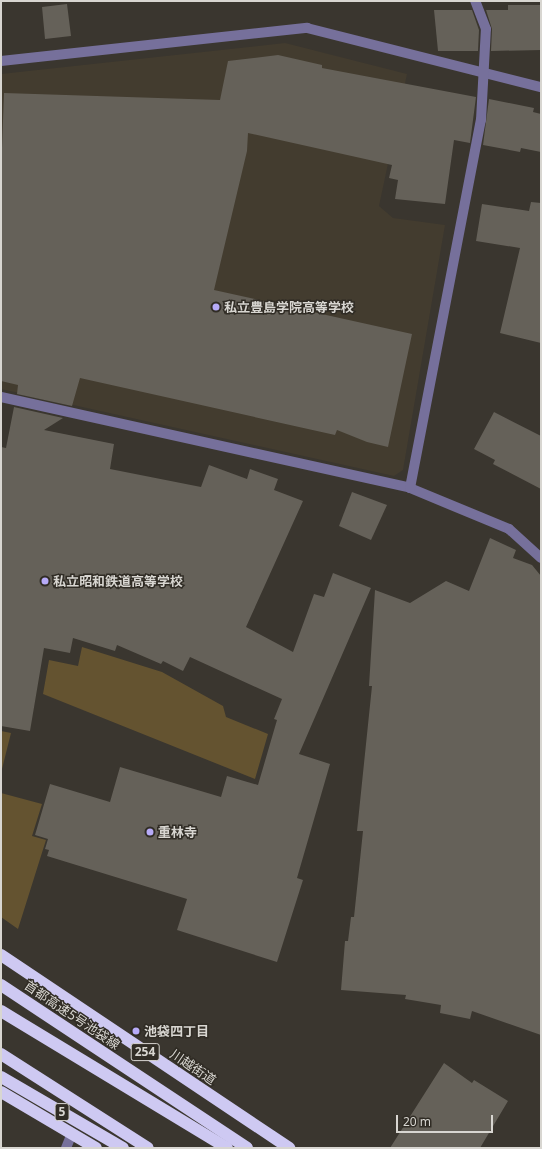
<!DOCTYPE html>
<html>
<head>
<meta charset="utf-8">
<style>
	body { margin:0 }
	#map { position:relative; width:542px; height:1149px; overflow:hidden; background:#3a362f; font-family:"Noto Sans","Noto Sans JP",sans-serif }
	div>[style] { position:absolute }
	.built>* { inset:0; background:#433c2f }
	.green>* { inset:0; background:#645330 }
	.building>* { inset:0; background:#656159 }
	.minor>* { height:10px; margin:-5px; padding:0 5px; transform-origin:5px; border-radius:5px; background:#76709b }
	.highway>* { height:12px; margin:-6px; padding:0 6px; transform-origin:6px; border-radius:6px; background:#cec9f2 }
	.dots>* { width:11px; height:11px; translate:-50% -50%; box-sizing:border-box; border:2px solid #302c25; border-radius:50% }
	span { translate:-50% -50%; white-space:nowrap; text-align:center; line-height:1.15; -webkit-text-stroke:3px #302c25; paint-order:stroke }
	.shield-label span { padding:1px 3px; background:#302c25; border:1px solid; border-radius:3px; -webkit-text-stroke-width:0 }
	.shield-label { font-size:12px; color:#d8d6d1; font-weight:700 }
	.poi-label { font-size:13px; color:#d8d6d1; font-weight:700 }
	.left { translate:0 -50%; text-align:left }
	.street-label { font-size:13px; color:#d8d6d1 }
	.frame { position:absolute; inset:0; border:2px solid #d8d6d1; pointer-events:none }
	.scale { position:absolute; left:396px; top:1115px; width:97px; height:18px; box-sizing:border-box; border:2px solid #d8d6d1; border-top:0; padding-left:5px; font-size:12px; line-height:14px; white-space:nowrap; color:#d8d6d1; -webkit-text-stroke:3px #302c25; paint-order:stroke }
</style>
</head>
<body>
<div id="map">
	<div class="built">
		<i style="clip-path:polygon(285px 43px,407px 74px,379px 206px,393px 218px,445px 225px,403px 470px,394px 476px,1px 389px,1px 74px)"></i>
	</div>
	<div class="green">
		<i style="clip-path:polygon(82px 647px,162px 672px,223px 706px,226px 717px,268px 734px,255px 779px,43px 694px,49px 660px,78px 666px)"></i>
		<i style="clip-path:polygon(1px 731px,11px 733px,1px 773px)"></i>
		<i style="clip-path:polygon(1px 793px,42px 804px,32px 836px,46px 840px,18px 929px,1px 917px)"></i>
	</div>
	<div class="building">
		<i style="clip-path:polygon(67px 4px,71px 36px,45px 39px,42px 7px)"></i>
		<i style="clip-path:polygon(508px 5px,541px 5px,541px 50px,491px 51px,492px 29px,486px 10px,508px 10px)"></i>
		<i style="clip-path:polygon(434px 10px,472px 10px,479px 30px,478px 51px,438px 51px)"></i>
		<i style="clip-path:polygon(278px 55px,322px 65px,322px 68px,476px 97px,470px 143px,454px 140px,445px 204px,395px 199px,398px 180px,389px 178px,392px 165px,248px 133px,247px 151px,214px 290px,412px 334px,388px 447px,367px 442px,337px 430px,335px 435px,80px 378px,72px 406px,17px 394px,18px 385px,1px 381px,1px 175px,4px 93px,220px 100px,228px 61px)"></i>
		<i style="clip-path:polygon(489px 99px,534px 108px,533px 112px,541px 114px,541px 152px,521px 148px,520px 152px,483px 145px)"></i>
		<i style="clip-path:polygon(531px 202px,541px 203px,541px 343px,500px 333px,520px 248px,476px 241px,482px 204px,529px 211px)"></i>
		<i style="clip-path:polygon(14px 407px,63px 418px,44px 430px,114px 444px,110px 469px,201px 487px,209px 465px,247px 479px,250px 469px,278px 479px,274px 490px,303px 501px,246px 627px,293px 652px,314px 594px,324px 597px,333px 573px,371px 588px,299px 754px,330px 764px,297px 878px,303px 880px,277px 962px,177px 930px,187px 899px,47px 856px,49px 850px,45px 849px,48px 839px,35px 835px,50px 784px,110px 802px,120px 767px,221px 797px,227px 776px,258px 785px,277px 720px,274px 719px,282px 699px,190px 657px,183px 671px,163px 661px,161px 664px,117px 645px,115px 651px,73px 638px,70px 653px,44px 648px,30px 731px,1px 726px,1px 447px,6px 448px)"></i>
		<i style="clip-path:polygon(494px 412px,541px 436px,541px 489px,493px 464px,495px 460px,474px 449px)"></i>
		<i style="clip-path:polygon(352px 492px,387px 505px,371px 540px,339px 526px)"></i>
		<i style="clip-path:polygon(490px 538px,516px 550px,513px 558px,532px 565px,541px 576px,541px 1035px,472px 1011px,470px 1019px,440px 1013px,441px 1005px,405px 999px,406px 995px,341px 990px,345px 941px,348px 941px,351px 917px,354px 917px,363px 831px,357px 831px,372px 686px,369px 686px,375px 590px,410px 603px,446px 581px,469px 591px)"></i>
		<i style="clip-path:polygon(444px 1063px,472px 1083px,474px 1080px,508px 1101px,480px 1148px,390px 1148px)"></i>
	</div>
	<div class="minor">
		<i style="left:1px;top:61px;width:308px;rotate:-6.2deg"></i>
		<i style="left:307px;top:28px;width:241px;rotate:14.2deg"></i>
		<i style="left:1px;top:397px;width:419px;rotate:12.5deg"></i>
		<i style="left:410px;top:488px;width:107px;rotate:22.5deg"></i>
		<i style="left:509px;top:529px;width:43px;rotate:42.2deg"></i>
		<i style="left:410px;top:488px;width:375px;rotate:-79.1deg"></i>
		<i style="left:481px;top:120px;width:91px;rotate:-86.9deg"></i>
		<i style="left:486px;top:29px;width:30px;rotate:-111deg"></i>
		<i style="left:66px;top:1148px;width:16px;rotate:-68deg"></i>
	</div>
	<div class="highway">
		<i style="left:1px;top:955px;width:347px;rotate:33.8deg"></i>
		<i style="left:1px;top:985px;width:295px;rotate:33.5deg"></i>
		<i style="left:1px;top:1011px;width:264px;rotate:31.2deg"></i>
		<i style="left:1px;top:1054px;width:174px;rotate:32.6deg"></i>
		<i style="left:1px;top:1077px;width:141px;rotate:30.2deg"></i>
		<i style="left:1px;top:1092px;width:110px;rotate:30.5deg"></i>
	</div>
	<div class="dots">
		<i style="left:216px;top:307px;background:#b7abf8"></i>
		<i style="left:45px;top:581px;background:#b7abf8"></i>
		<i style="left:150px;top:832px;background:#b7abf8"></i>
		<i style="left:136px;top:1031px;background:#b7abf8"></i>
	</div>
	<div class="shield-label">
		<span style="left:145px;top:1052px">254</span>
		<span style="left:62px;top:1112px">5</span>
	</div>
	<div class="poi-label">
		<span class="left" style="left:224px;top:307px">私立豊島学院高等学校</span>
		<span class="left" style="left:53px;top:581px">私立昭和鉄道高等学校</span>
		<span class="left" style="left:158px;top:832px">重林寺</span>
		<span class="left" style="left:144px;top:1031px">池袋四丁目</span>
	</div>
	<div class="street-label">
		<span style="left:72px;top:1015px;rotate:34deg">首都高速5号池袋線</span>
		<span style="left:193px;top:1067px;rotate:34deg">川越街道</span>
	</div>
	<div class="frame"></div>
	<div class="scale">20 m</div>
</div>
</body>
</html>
